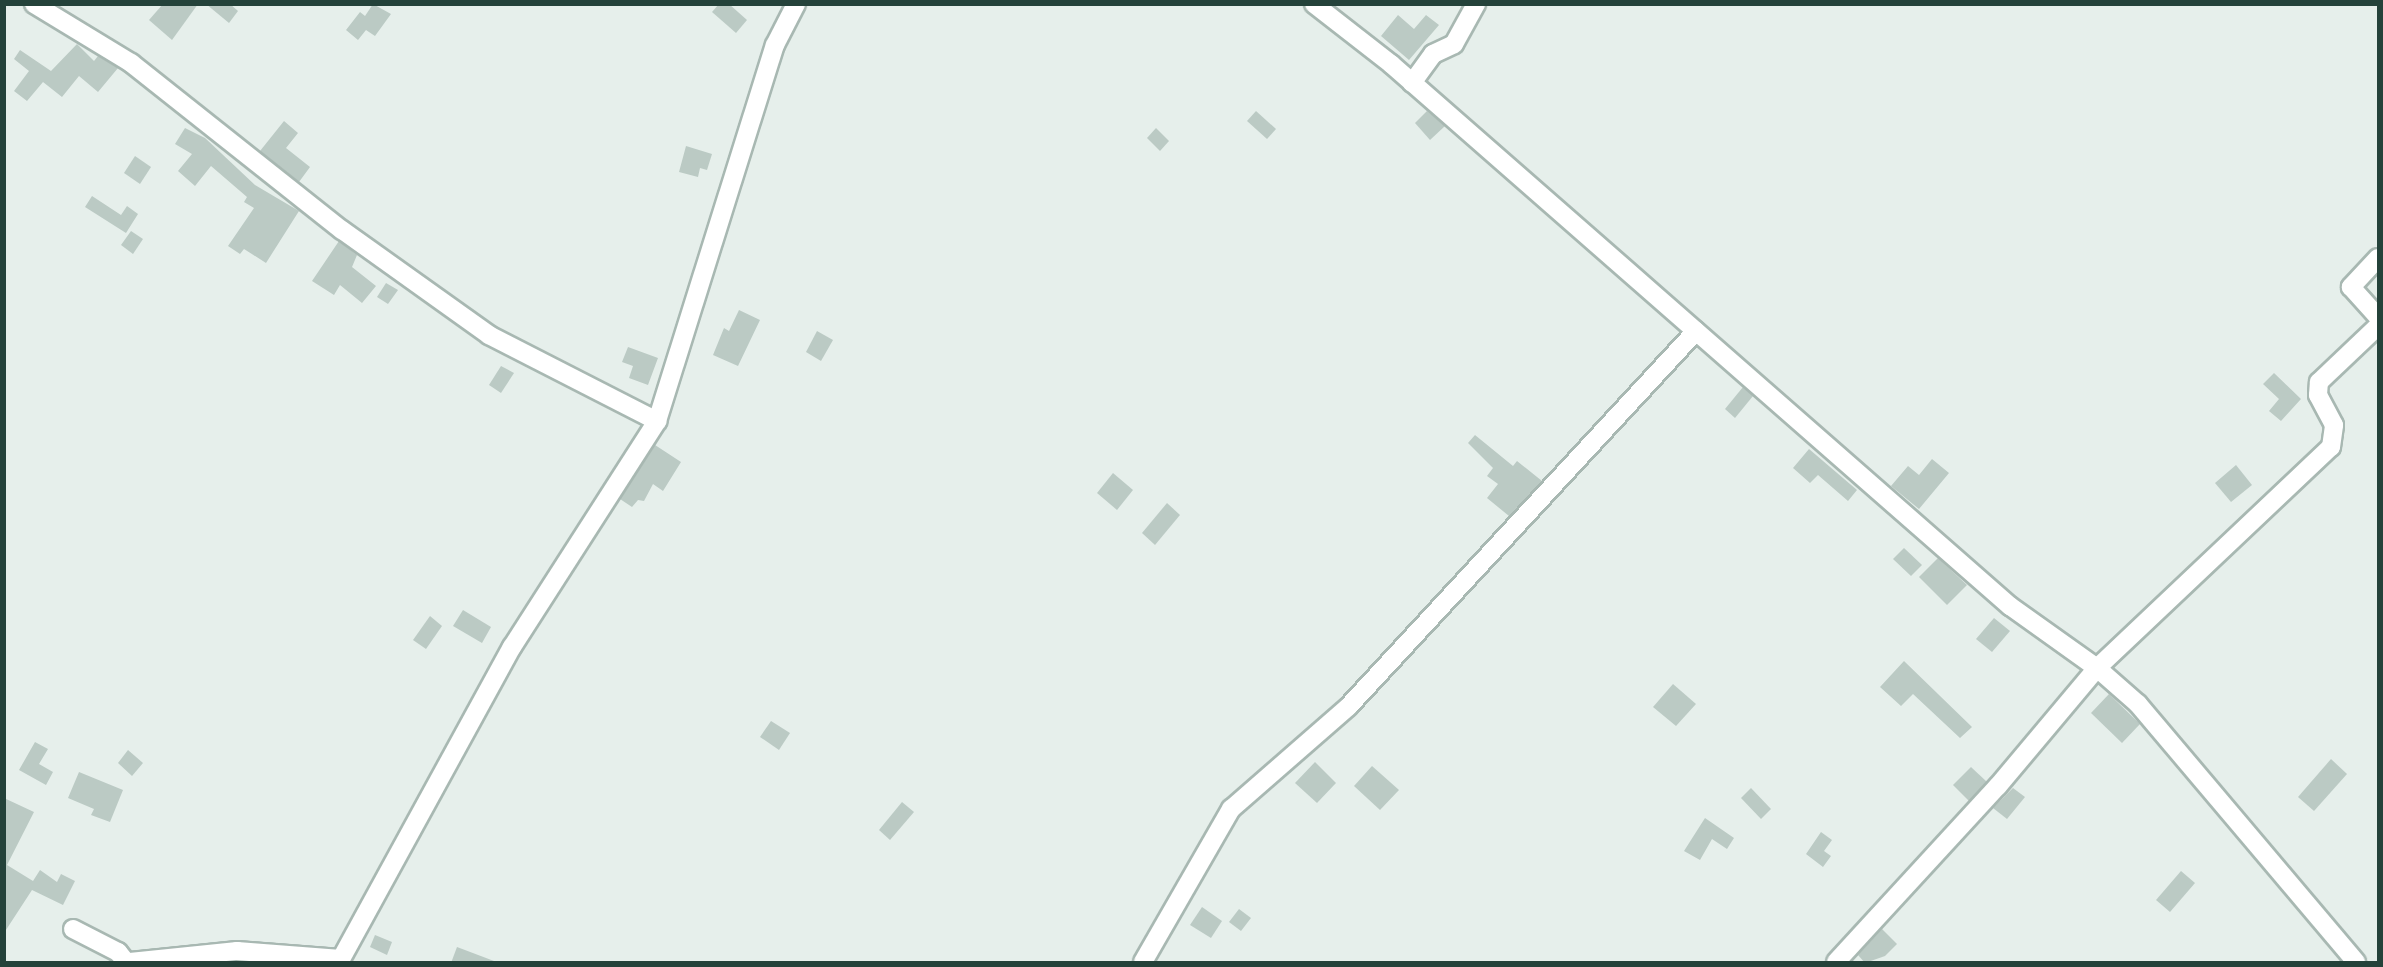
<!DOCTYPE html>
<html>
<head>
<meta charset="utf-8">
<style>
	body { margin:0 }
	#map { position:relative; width:2383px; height:967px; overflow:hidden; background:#e6efeb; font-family:"Varela Round",sans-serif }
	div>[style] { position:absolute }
	.building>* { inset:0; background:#bbcac4 }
	.roads { filter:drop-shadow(2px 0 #a8b8b2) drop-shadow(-2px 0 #a8b8b2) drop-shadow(0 2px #a8b8b2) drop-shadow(0 -2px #a8b8b2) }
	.street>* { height:18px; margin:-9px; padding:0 9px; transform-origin:9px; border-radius:9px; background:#fff }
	span { translate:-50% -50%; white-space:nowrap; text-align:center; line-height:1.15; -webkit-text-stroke:5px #f7fbf9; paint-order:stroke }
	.frame { position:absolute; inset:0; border:6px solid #24423a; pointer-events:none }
</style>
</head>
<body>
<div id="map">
	<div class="building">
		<i style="clip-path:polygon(163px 4px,198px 4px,172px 40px,149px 20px)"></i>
		<i style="clip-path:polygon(206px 4px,230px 4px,238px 11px,229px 23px)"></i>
		<i style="clip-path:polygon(373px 4px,391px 14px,375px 36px,366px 30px,358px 40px,346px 30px,360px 12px,365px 16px)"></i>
		<i style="clip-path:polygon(719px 4px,729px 4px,747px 20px,736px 33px,712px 12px)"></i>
		<i style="clip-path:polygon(1398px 15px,1414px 29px,1426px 15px,1439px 25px,1409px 60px,1381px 36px)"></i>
		<i style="clip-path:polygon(77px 44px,94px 61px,98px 56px,118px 68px,98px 92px,79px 76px,62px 97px,43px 82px,27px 101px,14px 91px,29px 71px,14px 59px,20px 50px,51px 71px)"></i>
		<i style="clip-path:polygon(1256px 111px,1276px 129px,1267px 139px,1247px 121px)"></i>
		<i style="clip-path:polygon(1427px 111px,1445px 126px,1430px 140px,1415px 123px)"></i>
		<i style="clip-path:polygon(284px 121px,298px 133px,286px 148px,310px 167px,299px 182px,260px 151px)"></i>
		<i style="clip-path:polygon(185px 128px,205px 138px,255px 185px,299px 211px,266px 263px,244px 249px,240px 254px,228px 246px,254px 208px,244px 202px,247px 197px,211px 166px,195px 186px,178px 171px,192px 154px,175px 144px)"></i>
		<i style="clip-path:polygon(1156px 128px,1169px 141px,1160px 151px,1147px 138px)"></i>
		<i style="clip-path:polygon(686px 146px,712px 154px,707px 170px,700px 168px,698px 177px,679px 172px)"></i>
		<i style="clip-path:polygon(135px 156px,151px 167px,140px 184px,124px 173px)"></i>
		<i style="clip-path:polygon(92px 196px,121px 215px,127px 206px,138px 214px,126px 233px,85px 207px)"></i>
		<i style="clip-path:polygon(131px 231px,143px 239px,133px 254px,121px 245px)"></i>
		<i style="clip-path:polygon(339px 241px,357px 255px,352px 267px,376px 286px,362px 303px,340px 285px,334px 295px,312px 281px)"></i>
		<i style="clip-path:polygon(386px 283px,398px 290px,388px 304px,377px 297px)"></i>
		<i style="clip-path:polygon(739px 310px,760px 320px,738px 366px,713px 355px,724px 328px,729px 331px)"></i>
		<i style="clip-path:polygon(817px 331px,833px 340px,821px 361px,806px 352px)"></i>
		<i style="clip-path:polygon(628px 347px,658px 358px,648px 385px,629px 378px,633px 366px,622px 362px)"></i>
		<i style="clip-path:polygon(501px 366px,514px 373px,501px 393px,489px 385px)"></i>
		<i style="clip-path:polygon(2274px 373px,2301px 399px,2281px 421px,2269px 411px,2279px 399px,2263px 384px)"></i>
		<i style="clip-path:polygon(1743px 387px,1753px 396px,1735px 418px,1725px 409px)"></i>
		<i style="clip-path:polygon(1475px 435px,1513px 466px,1517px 461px,1542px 481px,1509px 516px,1487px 498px,1498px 484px,1487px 476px,1493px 468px,1468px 443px)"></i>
		<i style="clip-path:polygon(655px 445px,681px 462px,663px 491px,653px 484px,644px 501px,638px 500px,632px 507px,620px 499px)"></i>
		<i style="clip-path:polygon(1809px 449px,1857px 490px,1848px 501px,1818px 475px,1810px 483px,1793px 468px)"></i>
		<i style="clip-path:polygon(1932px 459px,1949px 473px,1919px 509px,1891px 486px,1908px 466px,1919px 475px)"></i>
		<i style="clip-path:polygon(2236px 465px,2252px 485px,2231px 502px,2215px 483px)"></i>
		<i style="clip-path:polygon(1113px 473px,1133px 490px,1117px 510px,1097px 493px)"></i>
		<i style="clip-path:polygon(1167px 503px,1180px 515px,1155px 545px,1142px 533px)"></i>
		<i style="clip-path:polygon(1904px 548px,1922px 565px,1911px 576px,1893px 559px)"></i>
		<i style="clip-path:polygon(1938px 558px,1967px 585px,1947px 605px,1919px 577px)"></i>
		<i style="clip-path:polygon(463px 610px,491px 627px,482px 643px,453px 626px)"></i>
		<i style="clip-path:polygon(430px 616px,442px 626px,426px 649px,413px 640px)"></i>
		<i style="clip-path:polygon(1994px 618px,2010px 631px,1992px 652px,1976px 639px)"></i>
		<i style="clip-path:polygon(1904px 661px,1972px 727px,1960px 738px,1913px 694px,1901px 706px,1880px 687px)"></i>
		<i style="clip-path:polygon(1673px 684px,1696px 704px,1676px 726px,1653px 707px)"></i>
		<i style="clip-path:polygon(2109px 694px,2140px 724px,2122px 743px,2091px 713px)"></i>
		<i style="clip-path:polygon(771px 721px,790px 733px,779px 750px,760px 737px)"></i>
		<i style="clip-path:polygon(35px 742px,48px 749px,39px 764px,53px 772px,46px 785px,19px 770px)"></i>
		<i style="clip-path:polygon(128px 750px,143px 763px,132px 776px,118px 763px)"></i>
		<i style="clip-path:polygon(2331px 759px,2347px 774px,2314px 811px,2298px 797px)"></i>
		<i style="clip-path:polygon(1315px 762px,1336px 783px,1317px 803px,1295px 783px)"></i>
		<i style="clip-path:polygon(1372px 766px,1399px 790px,1380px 810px,1354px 786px)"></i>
		<i style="clip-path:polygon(1971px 767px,1987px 782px,1969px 801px,1953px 785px)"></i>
		<i style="clip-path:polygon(79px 772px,123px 790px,110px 822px,91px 815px,94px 809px,68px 798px)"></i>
		<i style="clip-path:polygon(1751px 788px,1771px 809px,1761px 819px,1741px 798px)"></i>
		<i style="clip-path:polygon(2013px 788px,2025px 797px,2007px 819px,1993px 808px)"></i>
		<i style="clip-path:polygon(4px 798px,34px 812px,7px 865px,33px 881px,40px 870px,57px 882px,61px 874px,75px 881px,63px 905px,32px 890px,4px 933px)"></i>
		<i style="clip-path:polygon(902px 802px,914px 812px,890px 840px,879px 830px)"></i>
		<i style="clip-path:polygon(1705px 818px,1734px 838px,1727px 849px,1712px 839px,1700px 860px,1684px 851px)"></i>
		<i style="clip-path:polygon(1821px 832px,1832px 840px,1824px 851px,1831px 856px,1823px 867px,1806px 854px)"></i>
		<i style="clip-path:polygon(2181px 871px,2195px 883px,2170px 912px,2156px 900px)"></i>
		<i style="clip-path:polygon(1202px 907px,1222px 921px,1211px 938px,1190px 925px)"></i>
		<i style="clip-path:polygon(1239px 909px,1251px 918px,1241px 931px,1229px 922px)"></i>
		<i style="clip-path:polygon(1882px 929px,1897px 944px,1885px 956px,1865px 963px,1858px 955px)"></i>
		<i style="clip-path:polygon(375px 935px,392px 942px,387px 955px,370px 947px)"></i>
		<i style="clip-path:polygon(457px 947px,494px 961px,494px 963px,451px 963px)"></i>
	</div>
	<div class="roads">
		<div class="street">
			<i style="left:34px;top:4px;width:114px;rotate:31.3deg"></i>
			<i style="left:131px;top:63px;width:269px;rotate:38.4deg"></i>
			<i style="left:342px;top:230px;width:181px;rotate:35.5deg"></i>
			<i style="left:489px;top:335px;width:189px;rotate:27.1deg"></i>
			<i style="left:1314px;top:4px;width:98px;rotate:37.9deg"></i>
			<i style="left:1391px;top:64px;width:823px;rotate:41.21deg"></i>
			<i style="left:2010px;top:606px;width:107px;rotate:35.5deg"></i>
			<i style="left:2097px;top:668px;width:55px;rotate:41.3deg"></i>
			<i style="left:2138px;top:704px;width:338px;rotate:49.8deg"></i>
			<i style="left:1412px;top:83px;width:36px;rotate:-54deg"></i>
			<i style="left:1433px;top:54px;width:23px;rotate:-25deg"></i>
			<i style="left:1454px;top:44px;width:46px;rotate:-61.2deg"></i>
			<i style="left:2378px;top:258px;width:40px;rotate:133deg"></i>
			<i style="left:2351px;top:287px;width:40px;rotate:48deg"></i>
			<i style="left:73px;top:929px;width:51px;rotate:27.1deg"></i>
			<i style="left:118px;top:952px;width:13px;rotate:51deg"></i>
			<i style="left:130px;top:962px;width:108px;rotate:-5.9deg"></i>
			<i style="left:237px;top:951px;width:104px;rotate:4.4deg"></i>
			<i style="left:341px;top:959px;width:356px;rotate:-61.3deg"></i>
			<i style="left:512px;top:647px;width:269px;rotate:-57.3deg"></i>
			<i style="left:657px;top:421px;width:394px;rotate:-72.6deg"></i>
			<i style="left:775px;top:45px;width:46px;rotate:-62.9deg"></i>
			<i style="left:1143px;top:962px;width:177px;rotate:-60.1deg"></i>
			<i style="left:1231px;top:809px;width:155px;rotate:-41.1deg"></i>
			<i style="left:1348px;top:707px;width:512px;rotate:-47.21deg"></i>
			<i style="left:1836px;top:962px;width:239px;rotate:-47.4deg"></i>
			<i style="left:1998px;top:786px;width:154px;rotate:-50deg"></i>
			<i style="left:2097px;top:668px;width:322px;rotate:-43.4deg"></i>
			<i style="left:2331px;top:447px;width:22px;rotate:-82deg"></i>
			<i style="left:2334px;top:425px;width:34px;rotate:-118deg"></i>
			<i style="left:2318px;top:395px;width:13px;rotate:-86deg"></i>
			<i style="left:2319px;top:382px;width:81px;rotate:-43.5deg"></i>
		</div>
	</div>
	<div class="frame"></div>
</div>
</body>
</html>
